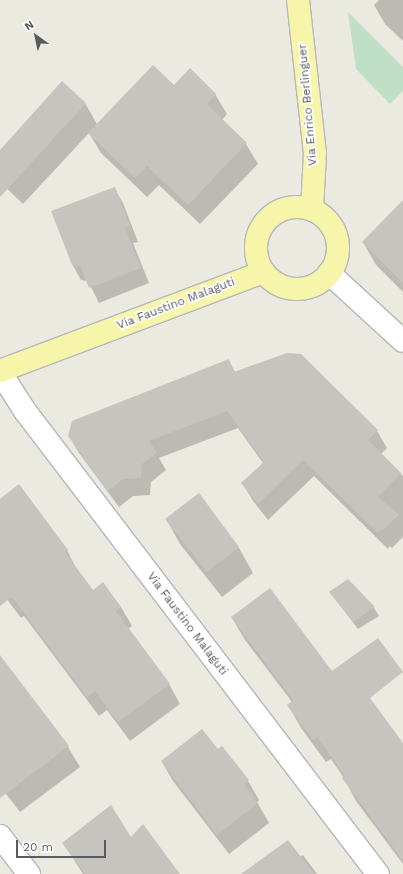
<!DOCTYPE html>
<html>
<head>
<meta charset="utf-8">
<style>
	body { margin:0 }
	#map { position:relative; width:403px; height:874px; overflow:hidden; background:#eaeae0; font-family:"Work Sans",sans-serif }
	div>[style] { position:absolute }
	.green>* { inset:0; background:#bfe0c4 }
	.shadow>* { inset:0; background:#0003 }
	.building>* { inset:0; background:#c6c4be }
	.roads { filter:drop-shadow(1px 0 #b6b7bc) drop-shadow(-1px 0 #b6b7bc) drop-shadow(0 1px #b6b7bc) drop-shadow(0 -1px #b6b7bc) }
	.minor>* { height:22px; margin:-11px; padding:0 11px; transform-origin:11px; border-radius:11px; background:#fff }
	.major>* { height:22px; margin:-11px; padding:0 11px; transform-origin:11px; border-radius:11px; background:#f6f5aa }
	.major>.ring { margin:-11px; padding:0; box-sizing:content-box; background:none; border:22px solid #f6f5aa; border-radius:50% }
	span { translate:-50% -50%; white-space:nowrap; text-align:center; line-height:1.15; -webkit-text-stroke:3.5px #fff; paint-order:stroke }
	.street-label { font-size:12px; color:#595b60 }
	.north { position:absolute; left:16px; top:16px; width:40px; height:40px; -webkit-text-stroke:3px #fff; paint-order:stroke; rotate:327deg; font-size:11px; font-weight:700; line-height:16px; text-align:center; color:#595b60 }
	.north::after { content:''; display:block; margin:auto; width:14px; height:18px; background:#595b60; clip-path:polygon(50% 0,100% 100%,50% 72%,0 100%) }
	.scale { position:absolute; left:16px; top:840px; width:90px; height:18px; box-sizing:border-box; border:2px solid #595b60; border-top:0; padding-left:5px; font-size:12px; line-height:14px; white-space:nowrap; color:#595b60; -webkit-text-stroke:3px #fff; paint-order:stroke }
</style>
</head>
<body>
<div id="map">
	<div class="green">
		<i style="clip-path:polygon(348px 12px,403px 67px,403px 91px,390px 104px,356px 69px)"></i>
	</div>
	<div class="shadow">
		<i style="clip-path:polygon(379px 0,403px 0,403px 41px,385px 24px,374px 5px)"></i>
		<i style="clip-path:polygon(174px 86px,215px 94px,227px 114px,222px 120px,246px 144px,258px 164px,200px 224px,159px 185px,147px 197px,101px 153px,89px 133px,23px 204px,0 182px,0 151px,85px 103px,97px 124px)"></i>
		<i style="clip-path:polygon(114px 188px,123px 203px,138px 242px,133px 243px,149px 283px,99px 303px,88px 281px,81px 280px,72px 264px)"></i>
		<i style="clip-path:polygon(403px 202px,403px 292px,376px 265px,363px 242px)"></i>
		<i style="clip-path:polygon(229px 361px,235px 372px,377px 431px,387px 448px,381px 454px,403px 476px,403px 537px,392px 548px,390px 546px,388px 549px,314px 476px,268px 520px,253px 501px,243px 484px,263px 463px,238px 428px,159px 458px,166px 470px,151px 482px,150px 495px,133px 496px,119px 507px,79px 453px,69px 436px)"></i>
		<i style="clip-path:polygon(199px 495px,239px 548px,253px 573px,222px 597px,180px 544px,166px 519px)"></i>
		<i style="clip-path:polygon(0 500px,67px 550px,77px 570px,92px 591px,121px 607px,132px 626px,128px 629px,169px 684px,180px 704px,130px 741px,107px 710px,99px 716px,24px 616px,21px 618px,6px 598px,0 602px)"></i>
		<i style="clip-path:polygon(348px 580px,374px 608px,379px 616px,358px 629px,330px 592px)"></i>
		<i style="clip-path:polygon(232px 618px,332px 673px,403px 745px,403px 864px,356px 801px,344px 778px,331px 759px,326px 762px,301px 728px,288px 705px,292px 702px,245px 640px)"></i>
		<i style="clip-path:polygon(0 663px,68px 747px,80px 767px,20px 812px,0 786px)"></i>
		<i style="clip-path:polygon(217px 750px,248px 781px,259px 800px,257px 802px,269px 823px,229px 854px,173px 781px,162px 762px)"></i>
		<i style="clip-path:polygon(130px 838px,179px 874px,83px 874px,63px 843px)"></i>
		<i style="clip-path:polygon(303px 855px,317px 874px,266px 874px,300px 857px)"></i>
	</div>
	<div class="building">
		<i style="clip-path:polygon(153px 65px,174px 85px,190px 68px,216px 94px,207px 104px,247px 143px,188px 205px,147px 166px,135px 178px,88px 133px)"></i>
		<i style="clip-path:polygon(62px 81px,86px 103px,0 197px,0 150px)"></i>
		<i style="clip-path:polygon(115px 187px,130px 226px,125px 228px,141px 268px,89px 288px,81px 267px,72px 265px,51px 211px)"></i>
		<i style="clip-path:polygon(403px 200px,403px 283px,362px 242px)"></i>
		<i style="clip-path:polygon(287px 353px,301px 354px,378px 430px,368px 440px,401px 473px,378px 497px,399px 515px,382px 531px,380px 530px,377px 532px,303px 460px,258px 504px,241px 483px,264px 462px,227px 411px,149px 441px,157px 453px,142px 464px,141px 478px,123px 479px,108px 491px,68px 436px,72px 421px,229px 359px,234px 372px)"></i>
		<i style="clip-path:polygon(19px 484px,68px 550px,65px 552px,93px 590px,103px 582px,121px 607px,116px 611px,170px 684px,118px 722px,95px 691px,87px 697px,12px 597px,0 606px,0 499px)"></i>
		<i style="clip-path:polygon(199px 493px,239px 547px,207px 572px,165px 519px)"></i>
		<i style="clip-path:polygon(348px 579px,375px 607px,353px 622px,329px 592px)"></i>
		<i style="clip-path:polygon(270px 588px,332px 671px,378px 638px,403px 672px,370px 698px,403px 743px,403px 861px,342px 778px,345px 776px,317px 737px,313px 740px,287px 705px,293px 700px,231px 617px)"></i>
		<i style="clip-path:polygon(0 655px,69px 746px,0 798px)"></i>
		<i style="clip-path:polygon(202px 729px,218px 749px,222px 746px,249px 780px,244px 784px,258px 803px,217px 835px,161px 761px)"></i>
		<i style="clip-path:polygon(111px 805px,131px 837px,143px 824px,180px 874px,85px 874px,62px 843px)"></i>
		<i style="clip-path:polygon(288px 840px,314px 874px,241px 874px)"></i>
	</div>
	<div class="roads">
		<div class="minor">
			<i style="left:329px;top:273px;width:100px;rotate:42.6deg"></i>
			<i style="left:0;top:372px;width:46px;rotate:57.3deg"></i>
			<i style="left:25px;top:411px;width:582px;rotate:52.68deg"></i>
			<i style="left:0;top:836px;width:48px;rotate:52.7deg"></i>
		</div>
		<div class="major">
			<i style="left:298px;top:0;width:154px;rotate:83.7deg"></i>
			<i style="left:315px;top:153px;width:57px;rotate:93deg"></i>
			<i class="ring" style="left:256px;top:207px;width:60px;height:60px"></i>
			<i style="left:0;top:371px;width:281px;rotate:-20.6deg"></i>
		</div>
	</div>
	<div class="street-label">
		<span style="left:308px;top:105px;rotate:-95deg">Via Enrico Berlinguer</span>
		<span style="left:176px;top:304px;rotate:-21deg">Via Faustino Malaguti</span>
		<span style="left:187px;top:624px;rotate:53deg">Via Faustino Malaguti</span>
	</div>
	<div class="north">N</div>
	<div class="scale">20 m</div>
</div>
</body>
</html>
